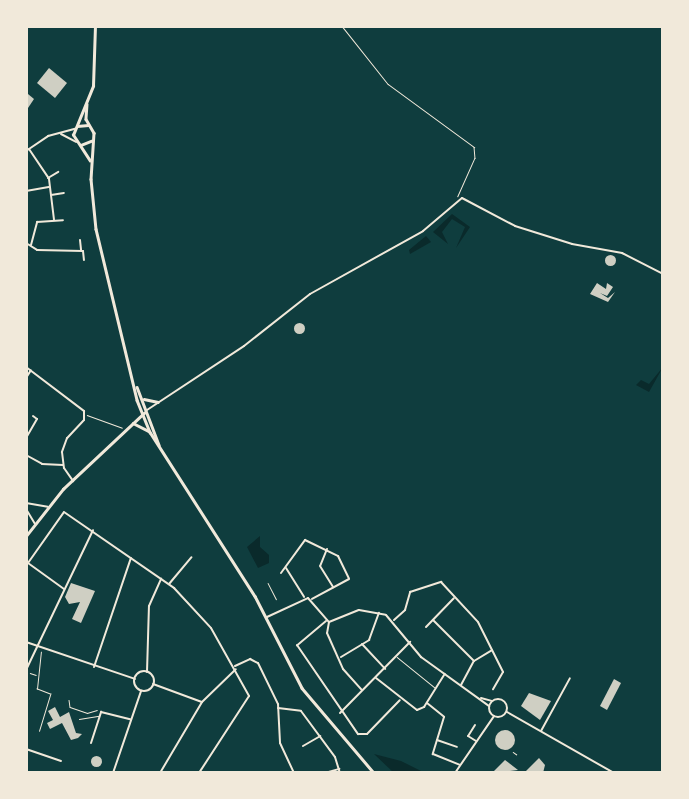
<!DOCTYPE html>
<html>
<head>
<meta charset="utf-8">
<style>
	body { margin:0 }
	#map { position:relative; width:689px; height:799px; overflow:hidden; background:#0f3d3e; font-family:"PT Sans",sans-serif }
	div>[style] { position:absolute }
	.water>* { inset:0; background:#0a2a2b }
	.building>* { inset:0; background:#cfcfc3 }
	.round { border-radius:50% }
	.path>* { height:0.5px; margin:-0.25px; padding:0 0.25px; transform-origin:0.25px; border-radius:0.25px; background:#f1e9da }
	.service>* { height:0.5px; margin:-0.25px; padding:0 0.25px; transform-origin:0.25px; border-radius:0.25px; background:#f1e9da }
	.minor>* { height:2px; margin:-1px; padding:0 1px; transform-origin:1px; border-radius:1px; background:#f1e9da }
	.minor>.ring { margin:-1px; padding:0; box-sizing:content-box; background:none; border:2px solid #f1e9da; border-radius:50% }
	.tertiary>* { height:2px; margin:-1px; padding:0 1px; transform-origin:1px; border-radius:1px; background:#f1e9da }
	.secondary>* { height:2.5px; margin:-1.25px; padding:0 1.25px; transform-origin:1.25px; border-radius:1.25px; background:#f1e9da }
	.primary>* { height:2.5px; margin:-1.25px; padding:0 1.25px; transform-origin:1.25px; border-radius:1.25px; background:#f1e9da }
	span { translate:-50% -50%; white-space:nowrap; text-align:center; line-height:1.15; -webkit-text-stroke:4.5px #f1e9da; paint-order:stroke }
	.frame { position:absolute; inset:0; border:28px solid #f1e9da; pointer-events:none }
</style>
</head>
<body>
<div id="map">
	<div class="water">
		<i style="clip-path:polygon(452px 214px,470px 227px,456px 248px,465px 227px,452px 219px,442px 232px,448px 244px,433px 232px)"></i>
		<i style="clip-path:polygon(426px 236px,431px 242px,410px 254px,409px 250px)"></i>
		<i style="clip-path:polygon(663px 367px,649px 392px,636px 385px,641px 380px,649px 384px)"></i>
		<i style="clip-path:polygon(260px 536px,260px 547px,269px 555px,269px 563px,258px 568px,247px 547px)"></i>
		<i style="clip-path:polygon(374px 754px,401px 761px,425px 773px,394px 773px)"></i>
	</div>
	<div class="building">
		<i style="clip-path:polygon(49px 68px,67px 83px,55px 98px,37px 83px)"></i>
		<i style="clip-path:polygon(28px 94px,34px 99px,26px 111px,26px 96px)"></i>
		<i class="round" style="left:604.5px;top:254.5px;width:11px;height:11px"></i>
		<i style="clip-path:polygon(597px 283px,606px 289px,607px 283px,613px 287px,607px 296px,600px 293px,608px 298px,615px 292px,608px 302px,590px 294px)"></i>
		<i class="round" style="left:293.5px;top:322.5px;width:11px;height:11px"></i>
		<i style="clip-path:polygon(71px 583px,95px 591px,81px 623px,72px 619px,80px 602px,69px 604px,65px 597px)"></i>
		<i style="clip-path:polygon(614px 679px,621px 683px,607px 710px,600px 706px)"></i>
		<i style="clip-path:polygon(529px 693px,551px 701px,540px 720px,521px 706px)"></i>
		<i style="clip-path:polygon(55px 707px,60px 717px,69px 712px,76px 733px,82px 734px,78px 738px,71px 740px,62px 723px,50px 729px,47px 723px,53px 720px,48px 711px)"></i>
		<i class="round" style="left:495px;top:730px;width:20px;height:20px"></i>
		<i class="round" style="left:90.5px;top:755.5px;width:11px;height:11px"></i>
		<i style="clip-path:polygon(539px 758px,545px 765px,543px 773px,524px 773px)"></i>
		<i style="clip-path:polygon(505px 760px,518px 770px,492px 773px)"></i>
	</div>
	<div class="path">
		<i style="left:342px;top:26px;width:74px;rotate:51.6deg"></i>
		<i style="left:388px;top:84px;width:107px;rotate:36.2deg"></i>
		<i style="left:474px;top:147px;width:11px;rotate:85deg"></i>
		<i style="left:475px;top:158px;width:42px;rotate:114.1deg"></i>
		<i style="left:87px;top:415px;width:37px;rotate:20deg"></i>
		<i style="left:30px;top:673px;width:6px;rotate:18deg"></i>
		<i style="left:69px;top:700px;width:7px;rotate:82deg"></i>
		<i style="left:70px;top:707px;width:18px;rotate:19deg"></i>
		<i style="left:87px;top:713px;width:10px;rotate:-17deg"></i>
		<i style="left:39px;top:731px;width:39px;rotate:-73deg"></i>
		<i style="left:50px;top:694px;width:14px;rotate:-159deg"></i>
		<i style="left:37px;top:689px;width:37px;rotate:-84deg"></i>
	</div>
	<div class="service">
		<i style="left:268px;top:583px;width:18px;rotate:63deg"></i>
		<i style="left:397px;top:657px;width:48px;rotate:39deg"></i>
		<i style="left:79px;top:719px;width:20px;rotate:-9deg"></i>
		<i style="left:513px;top:752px;width:4px;rotate:34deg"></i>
	</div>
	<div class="minor">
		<i style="left:61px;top:134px;width:17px;rotate:28deg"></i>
		<i style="left:29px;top:149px;width:36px;rotate:56deg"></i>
		<i style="left:49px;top:179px;width:41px;rotate:83deg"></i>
		<i style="left:26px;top:151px;width:27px;rotate:-34deg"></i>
		<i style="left:48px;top:136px;width:28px;rotate:-15deg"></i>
		<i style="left:48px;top:178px;width:12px;rotate:-31deg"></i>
		<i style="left:26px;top:191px;width:23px;rotate:-10deg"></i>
		<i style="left:51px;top:195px;width:13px;rotate:-9deg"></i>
		<i style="left:80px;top:240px;width:10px;rotate:84deg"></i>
		<i style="left:26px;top:243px;width:13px;rotate:32deg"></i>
		<i style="left:37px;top:250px;width:46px;rotate:1.2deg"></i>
		<i style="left:83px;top:251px;width:9px;rotate:84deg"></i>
		<i style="left:31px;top:245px;width:24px;rotate:-75deg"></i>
		<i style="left:37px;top:222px;width:26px;rotate:-4deg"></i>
		<i style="left:26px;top:367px;width:73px;rotate:37.2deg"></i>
		<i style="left:84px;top:411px;width:9px;rotate:90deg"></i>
		<i style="left:84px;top:420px;width:25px;rotate:133deg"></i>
		<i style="left:67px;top:438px;width:15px;rotate:110deg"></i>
		<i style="left:62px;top:452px;width:16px;rotate:83deg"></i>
		<i style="left:64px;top:468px;width:16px;rotate:55deg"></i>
		<i style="left:26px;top:378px;width:9px;rotate:-58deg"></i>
		<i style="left:147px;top:410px;width:116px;rotate:-33.4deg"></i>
		<i style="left:244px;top:346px;width:84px;rotate:-38.2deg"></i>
		<i style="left:310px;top:294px;width:129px;rotate:-29.1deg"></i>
		<i style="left:423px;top:231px;width:51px;rotate:-40.2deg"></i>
		<i style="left:462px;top:198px;width:60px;rotate:27.8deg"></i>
		<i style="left:515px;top:226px;width:60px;rotate:17.5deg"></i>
		<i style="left:572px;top:244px;width:51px;rotate:10.2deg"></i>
		<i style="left:622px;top:253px;width:46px;rotate:27.1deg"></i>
		<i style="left:26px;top:438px;width:22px;rotate:-60deg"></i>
		<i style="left:37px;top:419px;width:5px;rotate:-143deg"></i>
		<i style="left:26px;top:455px;width:18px;rotate:29deg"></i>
		<i style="left:42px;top:464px;width:21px;rotate:3deg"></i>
		<i style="left:327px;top:549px;width:18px;rotate:112deg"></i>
		<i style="left:320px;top:566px;width:25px;rotate:58deg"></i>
		<i style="left:286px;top:568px;width:34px;rotate:58deg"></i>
		<i style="left:281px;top:573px;width:41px;rotate:-54deg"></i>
		<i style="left:305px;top:540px;width:37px;rotate:26deg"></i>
		<i style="left:338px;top:556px;width:25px;rotate:64deg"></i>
		<i style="left:349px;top:579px;width:42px;rotate:151.6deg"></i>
		<i style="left:169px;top:584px;width:35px;rotate:-50deg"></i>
		<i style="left:64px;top:589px;width:44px;rotate:-144.2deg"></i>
		<i style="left:28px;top:563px;width:62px;rotate:-54.8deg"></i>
		<i style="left:64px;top:512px;width:134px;rotate:34.6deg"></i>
		<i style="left:174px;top:588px;width:54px;rotate:47.2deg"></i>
		<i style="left:211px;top:628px;width:78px;rotate:60.8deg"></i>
		<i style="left:249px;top:696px;width:92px;rotate:123deg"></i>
		<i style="left:267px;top:617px;width:45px;rotate:-24.9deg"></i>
		<i style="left:308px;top:598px;width:32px;rotate:49deg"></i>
		<i style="left:329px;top:622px;width:32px;rotate:-22deg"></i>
		<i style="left:359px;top:610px;width:27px;rotate:10deg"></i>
		<i style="left:386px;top:615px;width:55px;rotate:50.2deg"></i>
		<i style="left:421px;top:657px;width:84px;rotate:35.8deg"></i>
		<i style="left:394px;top:620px;width:15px;rotate:-42deg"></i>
		<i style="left:405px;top:610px;width:19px;rotate:-74deg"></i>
		<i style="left:410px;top:592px;width:33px;rotate:-18deg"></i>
		<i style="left:441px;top:582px;width:54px;rotate:47.2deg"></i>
		<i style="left:478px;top:622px;width:56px;rotate:63.4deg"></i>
		<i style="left:503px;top:672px;width:20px;rotate:120deg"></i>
		<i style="left:433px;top:620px;width:58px;rotate:45deg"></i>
		<i style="left:326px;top:621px;width:38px;rotate:140deg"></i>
		<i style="left:297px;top:645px;width:108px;rotate:55.6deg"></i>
		<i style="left:358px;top:734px;width:9px"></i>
		<i style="left:367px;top:734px;width:47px;rotate:-45.9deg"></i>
		<i style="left:329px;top:622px;width:11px;rotate:100deg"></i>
		<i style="left:327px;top:633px;width:39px;rotate:66deg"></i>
		<i style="left:343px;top:669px;width:28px;rotate:48deg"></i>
		<i style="left:426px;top:627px;width:40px;rotate:-46deg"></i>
		<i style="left:26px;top:642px;width:115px;rotate:18.7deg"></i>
		<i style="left:362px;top:644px;width:34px;rotate:47deg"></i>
		<i style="left:341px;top:657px;width:33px;rotate:-31deg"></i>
		<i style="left:369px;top:640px;width:29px;rotate:-70deg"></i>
		<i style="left:235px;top:666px;width:17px;rotate:-25deg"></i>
		<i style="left:250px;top:659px;width:9px;rotate:27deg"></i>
		<i style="left:258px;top:663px;width:46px;rotate:64deg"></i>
		<i style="left:278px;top:704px;width:39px;rotate:87deg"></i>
		<i style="left:280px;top:743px;width:33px;rotate:65deg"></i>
		<i style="left:94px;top:667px;width:115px;rotate:-71.3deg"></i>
		<i style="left:26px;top:670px;width:155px;rotate:-64.4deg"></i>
		<i class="ring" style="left:134px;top:671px;width:18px;height:18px"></i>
		<i style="left:147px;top:672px;width:66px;rotate:-88.3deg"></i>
		<i style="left:149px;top:606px;width:30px;rotate:-66deg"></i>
		<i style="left:376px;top:678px;width:52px;rotate:38deg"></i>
		<i style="left:417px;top:710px;width:8px;rotate:-23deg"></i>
		<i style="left:424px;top:707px;width:39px;rotate:-58deg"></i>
		<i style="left:153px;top:684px;width:52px;rotate:20.2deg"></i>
		<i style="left:461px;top:685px;width:27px;rotate:-62deg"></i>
		<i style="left:474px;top:661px;width:21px;rotate:-31deg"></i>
		<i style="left:481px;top:698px;width:11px;rotate:15deg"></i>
		<i class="ring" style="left:489px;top:699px;width:16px;height:16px"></i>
		<i style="left:427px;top:703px;width:22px;rotate:39deg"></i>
		<i style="left:444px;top:717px;width:39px;rotate:107deg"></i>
		<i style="left:433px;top:754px;width:29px;rotate:22deg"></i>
		<i style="left:278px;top:708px;width:23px;rotate:7deg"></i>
		<i style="left:301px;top:711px;width:57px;rotate:53.5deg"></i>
		<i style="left:335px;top:757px;width:17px;rotate:73deg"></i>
		<i style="left:507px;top:712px;width:123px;rotate:29.7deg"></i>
		<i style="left:340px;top:713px;width:100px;rotate:-45.4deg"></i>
		<i style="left:475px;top:725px;width:13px;rotate:122deg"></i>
		<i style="left:468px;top:736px;width:9px;rotate:32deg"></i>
		<i style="left:541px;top:731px;width:60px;rotate:-61.3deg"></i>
		<i style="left:437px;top:740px;width:21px;rotate:19deg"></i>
		<i style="left:91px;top:743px;width:33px;rotate:-72deg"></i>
		<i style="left:101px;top:712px;width:30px;rotate:14deg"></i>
		<i style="left:303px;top:746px;width:20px;rotate:-30deg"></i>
		<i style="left:26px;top:749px;width:37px;rotate:19deg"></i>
		<i style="left:113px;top:773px;width:87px;rotate:-71.1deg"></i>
		<i style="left:160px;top:773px;width:82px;rotate:-59.4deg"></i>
		<i style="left:202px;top:702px;width:47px;rotate:-44.1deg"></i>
		<i style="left:325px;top:773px;width:15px;rotate:-16deg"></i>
		<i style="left:455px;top:773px;width:69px;rotate:-55.6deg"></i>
		<i style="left:623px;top:773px;width:1px;rotate:-45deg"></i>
	</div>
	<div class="tertiary">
		<i style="left:26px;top:503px;width:22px;rotate:10deg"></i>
		<i style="left:26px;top:509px;width:17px;rotate:59deg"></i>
	</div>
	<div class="secondary">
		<i style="left:26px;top:536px;width:60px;rotate:-51.8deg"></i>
		<i style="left:63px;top:489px;width:111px;rotate:-43.2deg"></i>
	</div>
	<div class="primary">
		<i style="left:87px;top:104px;width:15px;rotate:94deg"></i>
		<i style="left:86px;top:119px;width:16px;rotate:60deg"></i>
		<i style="left:94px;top:133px;width:46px;rotate:93.7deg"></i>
		<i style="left:91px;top:179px;width:50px;rotate:84.3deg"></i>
		<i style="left:96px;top:229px;width:176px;rotate:76.5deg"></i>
		<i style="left:137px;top:400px;width:35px;rotate:68deg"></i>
		<i style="left:150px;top:432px;width:195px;rotate:57.4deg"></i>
		<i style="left:255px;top:596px;width:103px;rotate:62.9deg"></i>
		<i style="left:302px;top:688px;width:111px;rotate:49.7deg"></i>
		<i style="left:77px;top:126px;width:11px;rotate:-5deg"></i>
		<i style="left:81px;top:145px;width:11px;rotate:-22deg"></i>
		<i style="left:90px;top:161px;width:31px;rotate:-123deg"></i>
		<i style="left:73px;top:135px;width:53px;rotate:-67.8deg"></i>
		<i style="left:93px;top:86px;width:60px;rotate:-88.1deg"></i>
		<i style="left:137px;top:387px;width:62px;rotate:69.2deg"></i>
		<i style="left:144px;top:399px;width:14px;rotate:12deg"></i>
		<i style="left:133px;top:423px;width:18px;rotate:27deg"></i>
	</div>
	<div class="frame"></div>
</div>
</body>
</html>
